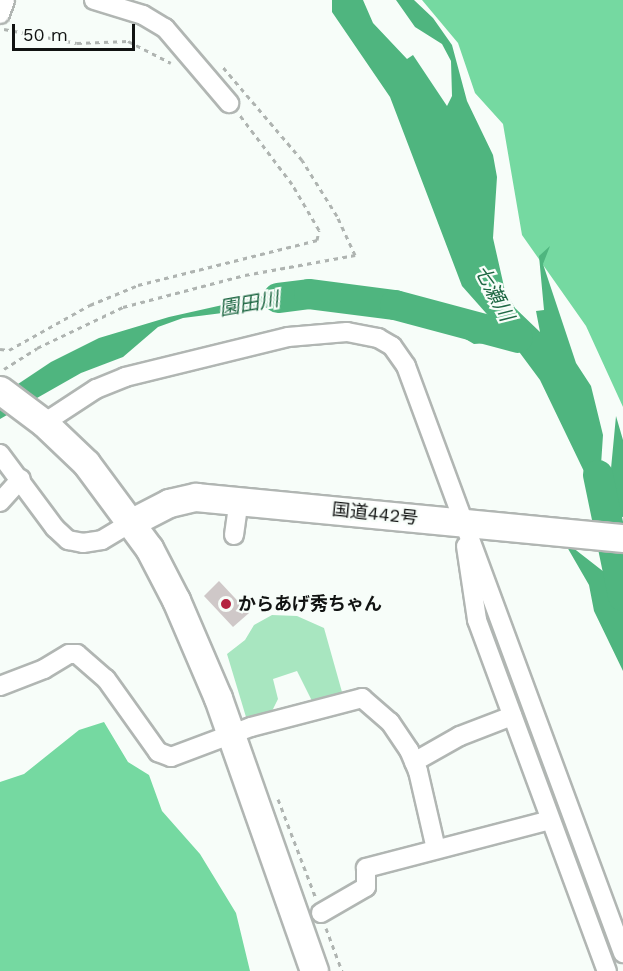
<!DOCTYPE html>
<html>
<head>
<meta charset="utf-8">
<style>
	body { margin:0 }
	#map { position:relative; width:623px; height:971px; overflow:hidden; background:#f7fdf9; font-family:"Work Sans","Noto Sans JP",sans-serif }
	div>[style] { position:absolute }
	.green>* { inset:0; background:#a8e6c0 }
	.forest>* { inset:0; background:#75d9a1 }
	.water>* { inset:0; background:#4fb57f }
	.river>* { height:30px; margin:-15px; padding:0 15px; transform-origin:15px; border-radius:15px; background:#4fb57f }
	.building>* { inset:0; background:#cfc8c8 }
	.path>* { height:3px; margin-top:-1.5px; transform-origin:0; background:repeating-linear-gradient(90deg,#afb4b1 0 4.5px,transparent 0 9px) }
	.roads { filter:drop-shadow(2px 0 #b1b6b3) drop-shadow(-2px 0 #b1b6b3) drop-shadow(0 2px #b1b6b3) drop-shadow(0 -2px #b1b6b3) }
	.minor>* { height:18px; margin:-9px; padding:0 9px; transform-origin:9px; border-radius:9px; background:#fff }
	.highway>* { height:27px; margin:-13.5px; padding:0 13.5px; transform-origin:13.5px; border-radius:13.5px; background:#fff }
	.dots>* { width:16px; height:16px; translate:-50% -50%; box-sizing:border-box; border:3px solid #f7fdf9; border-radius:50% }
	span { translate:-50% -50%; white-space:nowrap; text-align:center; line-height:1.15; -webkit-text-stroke:4.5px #f7fdf9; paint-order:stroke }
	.street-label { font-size:18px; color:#111312 }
	.poi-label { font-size:18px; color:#111312; font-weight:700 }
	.left { translate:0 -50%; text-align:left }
	.water-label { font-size:20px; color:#1e6743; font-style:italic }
	.scale { position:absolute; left:12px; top:24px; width:123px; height:27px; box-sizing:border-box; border:3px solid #111312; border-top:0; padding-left:8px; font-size:18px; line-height:21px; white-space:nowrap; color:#111312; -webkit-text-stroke:4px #f7fdf9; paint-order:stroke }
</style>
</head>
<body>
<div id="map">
	<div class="green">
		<i style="clip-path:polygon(272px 615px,297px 616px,324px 628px,342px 692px,338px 700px,313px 703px,297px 671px,273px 679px,278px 699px,272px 711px,246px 717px,227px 654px,245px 640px,254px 625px)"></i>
	</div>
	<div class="forest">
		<i style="clip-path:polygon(422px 0,623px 0,623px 407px,586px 326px,522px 235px,503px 124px,475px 93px,458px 43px)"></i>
		<i style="clip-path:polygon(104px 722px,128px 762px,149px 775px,162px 811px,200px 854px,236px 913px,250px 971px,0 971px,0 782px,24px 774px,79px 730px)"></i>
	</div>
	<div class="water">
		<i style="clip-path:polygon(332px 0,363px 0,373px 23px,407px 59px,413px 55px,447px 106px,452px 96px,451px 61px,442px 44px,415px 27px,396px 0,414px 0,433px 18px,452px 45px,467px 101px,493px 155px,497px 177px,493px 238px,505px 291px,515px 308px,540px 332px,536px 311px,544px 310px,539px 256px,550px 246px,543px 264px,576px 363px,591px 386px,603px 435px,601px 465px,610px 479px,616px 416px,623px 440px,623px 517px,605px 515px,540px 380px,517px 349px,503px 342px,474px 344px,431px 319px,403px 310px,277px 306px,183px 318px,158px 327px,123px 357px,81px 373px,0 419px,0 396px,51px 362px,99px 338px,169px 317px,285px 291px,313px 291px,332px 303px,401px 299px,416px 302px,447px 323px,475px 335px,501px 330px,462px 286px,390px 97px,332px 12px)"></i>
		<i style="clip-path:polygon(563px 540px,613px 579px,609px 544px,623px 545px,623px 671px,594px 611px,589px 585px)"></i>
	</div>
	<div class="river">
		<i style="left:278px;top:298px;width:31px;rotate:-7deg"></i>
		<i style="left:309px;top:294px;width:87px;rotate:7.3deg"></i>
		<i style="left:395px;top:305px;width:127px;rotate:15deg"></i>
		<i style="left:598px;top:475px;width:124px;rotate:78.3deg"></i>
	</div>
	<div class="building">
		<i style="clip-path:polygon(219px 581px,249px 613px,233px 627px,204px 596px)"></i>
	</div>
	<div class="path">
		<i style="left:4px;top:29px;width:74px;rotate:10.9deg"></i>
		<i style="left:77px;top:43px;width:51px;rotate:-2.2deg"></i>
		<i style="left:128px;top:41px;width:48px;rotate:27.1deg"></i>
		<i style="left:0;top:349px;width:9px;rotate:6deg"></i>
		<i style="left:9px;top:350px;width:93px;rotate:-29.1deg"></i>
		<i style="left:90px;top:305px;width:52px;rotate:-22.6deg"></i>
		<i style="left:138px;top:285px;width:185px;rotate:-14.1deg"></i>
		<i style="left:317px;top:240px;width:10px;rotate:-79deg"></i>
		<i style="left:319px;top:230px;width:53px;rotate:-120.4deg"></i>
		<i style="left:292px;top:184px;width:88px;rotate:-127.1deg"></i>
		<i style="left:4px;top:369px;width:39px;rotate:-32deg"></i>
		<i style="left:37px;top:348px;width:95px;rotate:-25.5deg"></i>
		<i style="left:123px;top:307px;width:126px;rotate:-14.7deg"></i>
		<i style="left:245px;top:275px;width:112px;rotate:-10.3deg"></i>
		<i style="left:355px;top:255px;width:43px;rotate:-114.8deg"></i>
		<i style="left:337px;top:216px;width:66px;rotate:-122deg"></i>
		<i style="left:302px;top:160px;width:123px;rotate:-130.4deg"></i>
		<i style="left:278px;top:799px;width:104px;rotate:69.1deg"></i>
		<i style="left:326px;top:928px;width:46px;rotate:69.6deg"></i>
	</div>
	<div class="roads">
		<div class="minor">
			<i style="left:94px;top:0;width:51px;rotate:17deg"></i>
			<i style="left:143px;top:15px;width:26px;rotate:31deg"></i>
			<i style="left:165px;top:28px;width:99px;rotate:49.5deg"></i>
			<i style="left:0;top:14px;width:15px;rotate:-70deg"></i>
			<i style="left:44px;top:423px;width:62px;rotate:-33.2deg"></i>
			<i style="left:96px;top:389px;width:31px;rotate:-22deg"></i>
			<i style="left:125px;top:377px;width:168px;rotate:-13.8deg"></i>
			<i style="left:288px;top:337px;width:59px;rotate:-4.8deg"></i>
			<i style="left:347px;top:332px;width:32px;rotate:11deg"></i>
			<i style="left:378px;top:338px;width:16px;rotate:30deg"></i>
			<i style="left:392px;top:346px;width:24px;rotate:55deg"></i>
			<i style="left:406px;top:366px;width:626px;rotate:69.71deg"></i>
			<i style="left:0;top:454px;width:92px;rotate:53.4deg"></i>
			<i style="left:55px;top:528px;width:18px;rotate:43deg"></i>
			<i style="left:68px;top:540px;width:15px;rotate:11deg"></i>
			<i style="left:83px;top:543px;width:19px;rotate:-9deg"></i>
			<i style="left:102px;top:540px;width:35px;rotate:-31deg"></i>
			<i style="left:0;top:502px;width:31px;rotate:-48deg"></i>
			<i style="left:234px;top:535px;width:34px;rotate:-82deg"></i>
			<i style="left:466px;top:546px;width:75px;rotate:81.5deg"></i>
			<i style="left:477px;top:620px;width:374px;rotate:69.7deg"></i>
			<i style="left:0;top:686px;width:47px;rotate:-21.1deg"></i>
			<i style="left:44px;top:669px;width:29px;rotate:-31deg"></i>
			<i style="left:69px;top:654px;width:8px"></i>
			<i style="left:77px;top:654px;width:38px;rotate:41deg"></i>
			<i style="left:106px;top:679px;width:90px;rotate:54.5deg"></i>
			<i style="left:158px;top:752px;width:14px;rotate:21deg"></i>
			<i style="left:171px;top:757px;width:85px;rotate:-20.6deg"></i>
			<i style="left:251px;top:727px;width:115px;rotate:-14.6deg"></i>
			<i style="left:362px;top:698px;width:37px;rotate:41deg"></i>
			<i style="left:390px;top:722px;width:34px;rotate:56deg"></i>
			<i style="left:409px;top:750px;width:23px;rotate:67deg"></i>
			<i style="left:418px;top:771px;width:80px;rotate:77deg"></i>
			<i style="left:414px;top:762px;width:53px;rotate:-29.5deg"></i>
			<i style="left:460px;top:736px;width:56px;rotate:-21deg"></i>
			<i style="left:321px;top:913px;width:52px;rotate:-30deg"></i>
			<i style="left:366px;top:887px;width:19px;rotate:-90deg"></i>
			<i style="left:366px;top:868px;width:190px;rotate:-14.6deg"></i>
		</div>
		<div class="highway">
			<i style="left:0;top:390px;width:55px;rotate:36.9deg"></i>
			<i style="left:44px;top:423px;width:58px;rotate:43.6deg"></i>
			<i style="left:86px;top:463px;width:106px;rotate:53.5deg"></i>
			<i style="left:149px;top:548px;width:59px;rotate:62.6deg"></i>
			<i style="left:176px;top:600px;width:107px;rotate:66.8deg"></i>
			<i style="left:218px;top:698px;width:289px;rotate:70.6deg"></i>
			<i style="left:132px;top:522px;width:42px;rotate:-27.2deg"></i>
			<i style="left:169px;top:503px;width:28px;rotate:-13deg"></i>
			<i style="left:196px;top:497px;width:429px;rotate:5.5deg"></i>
		</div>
	</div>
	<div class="dots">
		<i style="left:226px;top:604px;background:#b42240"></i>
	</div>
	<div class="street-label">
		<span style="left:375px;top:514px;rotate:6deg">国道442号</span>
	</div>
	<div class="poi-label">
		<span class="left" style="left:238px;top:604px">からあげ秀ちゃん</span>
	</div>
	<div class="water-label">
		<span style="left:494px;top:293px;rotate:62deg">七瀬川</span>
		<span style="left:249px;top:304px;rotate:-10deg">園田川</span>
	</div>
	<div class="scale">50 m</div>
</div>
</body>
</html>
